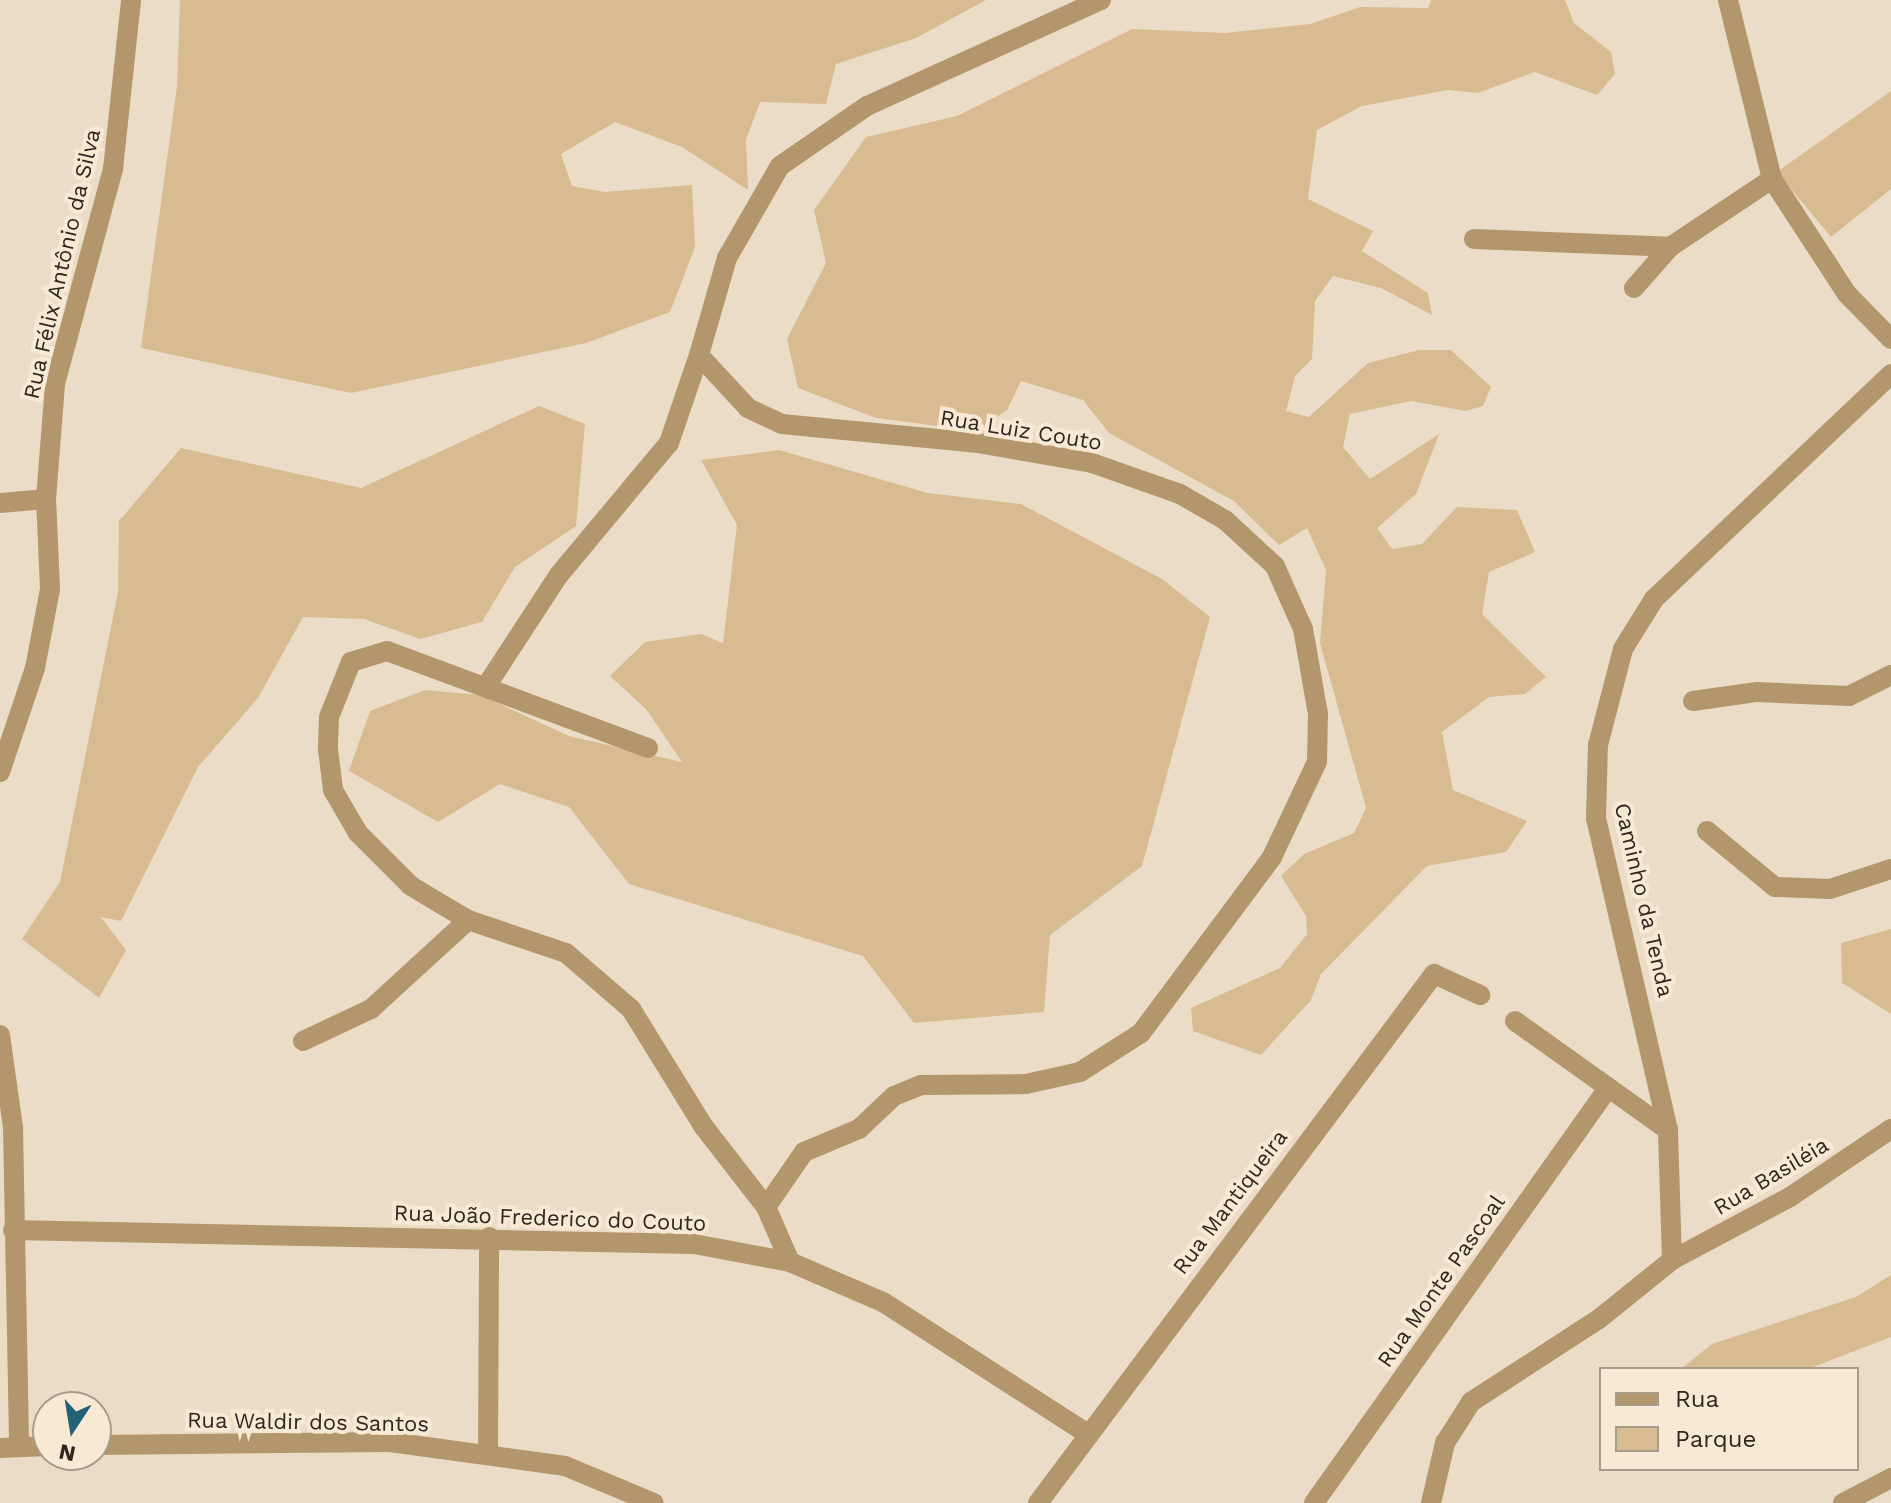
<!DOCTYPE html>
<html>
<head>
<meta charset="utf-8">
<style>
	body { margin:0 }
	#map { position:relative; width:1891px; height:1503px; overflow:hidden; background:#ebdcc7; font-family:"Work Sans",sans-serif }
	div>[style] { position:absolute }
	.green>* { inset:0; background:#d9bb91 }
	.minor>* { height:20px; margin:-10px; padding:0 10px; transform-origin:10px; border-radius:10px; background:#b3966c }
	span { translate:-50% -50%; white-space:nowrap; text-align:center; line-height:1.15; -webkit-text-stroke:8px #f8e9d4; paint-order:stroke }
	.street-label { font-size:22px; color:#2d2720 }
	.legend { position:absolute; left:1599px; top:1367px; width:260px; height:104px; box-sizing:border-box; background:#f8e9d4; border:2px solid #a79b8c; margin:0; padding:10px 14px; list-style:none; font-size:24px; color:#2d2720 }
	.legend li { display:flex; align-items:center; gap:16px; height:40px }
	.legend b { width:40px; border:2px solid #a79b8c }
	.north { position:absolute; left:32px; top:1391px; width:80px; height:80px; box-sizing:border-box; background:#f8e9d4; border:2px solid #a79b8c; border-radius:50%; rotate:192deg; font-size:22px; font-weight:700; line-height:32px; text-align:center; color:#2d2720 }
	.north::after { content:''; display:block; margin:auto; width:28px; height:36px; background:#236177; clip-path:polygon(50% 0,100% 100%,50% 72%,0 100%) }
</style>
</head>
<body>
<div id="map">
	<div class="green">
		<i style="clip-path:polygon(180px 0,986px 0,916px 38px,836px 64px,826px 104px,760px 102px,746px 140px,748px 190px,682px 147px,615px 122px,561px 154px,572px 186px,605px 192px,692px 185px,695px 247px,670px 312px,586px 343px,351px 393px,141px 348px,177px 86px)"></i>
		<i style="clip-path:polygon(1431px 0,1565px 0,1574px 23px,1611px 52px,1615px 74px,1597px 95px,1535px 72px,1478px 93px,1448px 90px,1362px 106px,1317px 130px,1308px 199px,1373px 231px,1362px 251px,1428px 293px,1432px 315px,1381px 288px,1333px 276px,1315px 301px,1312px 359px,1295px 376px,1286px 411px,1309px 417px,1368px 363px,1419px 350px,1451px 350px,1491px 387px,1483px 406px,1466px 411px,1411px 401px,1350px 414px,1343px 447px,1370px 479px,1439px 434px,1416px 494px,1377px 528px,1392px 549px,1422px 544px,1457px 507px,1517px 510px,1535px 552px,1489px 572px,1482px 614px,1546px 677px,1525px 694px,1489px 697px,1442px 732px,1453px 790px,1527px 821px,1506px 852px,1427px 866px,1321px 974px,1311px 1000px,1261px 1055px,1193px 1031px,1191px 1008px,1280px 968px,1307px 934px,1306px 916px,1281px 876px,1304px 854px,1354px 833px,1366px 808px,1320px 643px,1326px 570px,1307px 528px,1279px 545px,1234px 501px,1109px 433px,1083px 400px,1021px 381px,1007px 410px,976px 431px,876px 418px,798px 388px,787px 339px,826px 263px,814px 210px,866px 137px,957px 116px,1132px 29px,1225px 33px,1310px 24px,1360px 7px,1428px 8px)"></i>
		<i style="clip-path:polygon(1891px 91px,1891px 189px,1831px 237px,1777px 172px)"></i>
		<i style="clip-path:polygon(539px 406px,585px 424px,576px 526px,515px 567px,482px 622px,420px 639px,364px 619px,303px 617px,258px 698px,198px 767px,121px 921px,101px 917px,126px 950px,99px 998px,22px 939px,60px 882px,118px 592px,119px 521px,181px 448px,361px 488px)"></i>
		<i style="clip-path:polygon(779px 450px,928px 493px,1021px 504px,1162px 579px,1210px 617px,1142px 866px,1050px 935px,1044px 1012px,914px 1023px,863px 956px,629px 884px,569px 807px,500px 784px,438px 822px,349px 771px,370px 711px,425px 690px,480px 695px,569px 736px,682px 762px,646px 709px,610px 676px,645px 642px,701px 634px,723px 643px,737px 525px,701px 460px)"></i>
		<i style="clip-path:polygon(1891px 929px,1891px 1014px,1842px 983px,1841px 943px)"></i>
		<i style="clip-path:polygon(1891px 1275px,1891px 1337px,1808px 1369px,1681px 1369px,1712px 1344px,1856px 1297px)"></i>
	</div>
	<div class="minor">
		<i style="left:1728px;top:0;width:184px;rotate:76.2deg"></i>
		<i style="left:1772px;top:179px;width:137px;rotate:56.9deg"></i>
		<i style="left:1847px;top:294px;width:63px;rotate:45.6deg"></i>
		<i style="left:1474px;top:239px;width:196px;rotate:2.3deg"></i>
		<i style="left:1670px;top:247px;width:123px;rotate:-33.7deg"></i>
		<i style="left:1634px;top:288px;width:55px;rotate:-48.7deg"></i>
		<i style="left:0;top:503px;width:46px;rotate:-5deg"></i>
		<i style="left:487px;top:685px;width:130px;rotate:-56.9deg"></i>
		<i style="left:558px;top:576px;width:173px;rotate:-50.2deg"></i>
		<i style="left:669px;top:443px;width:93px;rotate:-71.2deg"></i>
		<i style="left:1693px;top:701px;width:65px;rotate:-8deg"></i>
		<i style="left:1757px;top:692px;width:92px;rotate:2.5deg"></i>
		<i style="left:1849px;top:696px;width:47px;rotate:-26.6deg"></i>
		<i style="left:648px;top:748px;width:278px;rotate:-159.6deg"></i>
		<i style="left:387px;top:651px;width:38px;rotate:163deg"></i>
		<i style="left:351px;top:662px;width:59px;rotate:111.8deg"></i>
		<i style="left:329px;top:717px;width:32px;rotate:92deg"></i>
		<i style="left:328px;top:749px;width:41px;rotate:83deg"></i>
		<i style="left:333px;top:790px;width:50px;rotate:59.8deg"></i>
		<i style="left:358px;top:833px;width:75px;rotate:45deg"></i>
		<i style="left:411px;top:886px;width:66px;rotate:30.8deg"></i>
		<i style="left:468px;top:920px;width:103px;rotate:18.6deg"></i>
		<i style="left:566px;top:953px;width:86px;rotate:40.7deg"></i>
		<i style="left:631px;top:1009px;width:139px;rotate:58.3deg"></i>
		<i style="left:704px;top:1127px;width:101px;rotate:52.2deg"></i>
		<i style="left:766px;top:1207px;width:60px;rotate:66.4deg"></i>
		<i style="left:0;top:772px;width:110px;rotate:-71.4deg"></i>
		<i style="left:35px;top:668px;width:80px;rotate:-79.2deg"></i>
		<i style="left:50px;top:589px;width:90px;rotate:-92.5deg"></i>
		<i style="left:46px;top:499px;width:115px;rotate:-85.5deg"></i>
		<i style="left:55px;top:384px;width:223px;rotate:-74.9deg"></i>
		<i style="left:113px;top:169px;width:170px;rotate:-83.9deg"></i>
		<i style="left:1707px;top:831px;width:88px;rotate:39.5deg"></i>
		<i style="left:1775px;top:887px;width:55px;rotate:2.1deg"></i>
		<i style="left:1830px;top:889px;width:64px;rotate:-18.2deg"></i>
		<i style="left:1515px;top:1021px;width:188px;rotate:35.5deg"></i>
		<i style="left:0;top:1035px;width:93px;rotate:82deg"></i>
		<i style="left:13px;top:1127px;width:320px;rotate:88.9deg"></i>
		<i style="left:303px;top:1041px;width:75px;rotate:-25.2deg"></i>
		<i style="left:371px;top:1009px;width:132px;rotate:-42.5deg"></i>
		<i style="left:766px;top:1207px;width:67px;rotate:-55.4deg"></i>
		<i style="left:804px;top:1152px;width:60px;rotate:-22.7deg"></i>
		<i style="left:859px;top:1129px;width:48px;rotate:-43.3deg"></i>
		<i style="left:894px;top:1096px;width:29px;rotate:-22deg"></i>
		<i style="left:921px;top:1085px;width:105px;rotate:-0.5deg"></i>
		<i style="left:1026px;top:1084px;width:55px;rotate:-12.5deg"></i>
		<i style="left:1080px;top:1072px;width:72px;rotate:-32.6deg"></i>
		<i style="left:1141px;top:1033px;width:219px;rotate:-53.3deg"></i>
		<i style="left:1272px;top:857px;width:105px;rotate:-64.7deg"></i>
		<i style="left:1317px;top:762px;width:48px;rotate:-88.8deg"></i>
		<i style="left:1318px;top:714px;width:86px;rotate:-100deg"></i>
		<i style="left:1303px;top:629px;width:69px;rotate:-114deg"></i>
		<i style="left:1275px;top:566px;width:68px;rotate:-137.4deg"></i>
		<i style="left:1225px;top:520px;width:52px;rotate:-150deg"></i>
		<i style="left:1180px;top:494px;width:93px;rotate:-160.6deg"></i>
		<i style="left:1092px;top:463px;width:115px;rotate:-170deg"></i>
		<i style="left:979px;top:443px;width:198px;rotate:-174.5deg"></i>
		<i style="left:782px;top:424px;width:38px;rotate:-155deg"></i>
		<i style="left:748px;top:408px;width:72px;rotate:-132.8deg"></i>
		<i style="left:699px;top:355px;width:101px;rotate:-73.9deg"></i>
		<i style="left:727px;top:258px;width:106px;rotate:-60.1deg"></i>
		<i style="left:780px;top:166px;width:106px;rotate:-34.6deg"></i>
		<i style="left:867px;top:106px;width:257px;rotate:-24.4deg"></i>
		<i style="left:13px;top:1230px;width:681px;rotate:1.18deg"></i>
		<i style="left:694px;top:1244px;width:98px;rotate:10.6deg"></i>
		<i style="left:790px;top:1262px;width:101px;rotate:23.3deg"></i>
		<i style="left:883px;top:1302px;width:240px;rotate:32.8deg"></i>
		<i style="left:1672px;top:1260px;width:130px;rotate:-91.8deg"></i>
		<i style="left:1668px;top:1130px;width:319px;rotate:-103deg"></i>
		<i style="left:1596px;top:819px;width:74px;rotate:-88.5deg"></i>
		<i style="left:1598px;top:745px;width:99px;rotate:-75.4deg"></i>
		<i style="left:1623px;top:649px;width:59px;rotate:-58.2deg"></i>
		<i style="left:1654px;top:599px;width:327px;rotate:-43.5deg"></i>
		<i style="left:96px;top:1445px;width:294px;rotate:-0.6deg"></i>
		<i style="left:390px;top:1442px;width:177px;rotate:7.8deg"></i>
		<i style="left:565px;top:1466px;width:96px;rotate:22.6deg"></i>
		<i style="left:0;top:1448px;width:48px;rotate:-2.4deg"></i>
		<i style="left:488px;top:1453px;width:216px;rotate:-89.7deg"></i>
		<i style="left:1038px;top:1503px;width:661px;rotate:-53.18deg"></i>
		<i style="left:1434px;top:974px;width:51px;rotate:24.5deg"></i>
		<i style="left:1314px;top:1503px;width:509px;rotate:-54.68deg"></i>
		<i style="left:1431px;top:1503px;width:62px;rotate:-76.9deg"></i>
		<i style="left:1445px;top:1443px;width:49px;rotate:-57.6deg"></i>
		<i style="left:1471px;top:1402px;width:153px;rotate:-33deg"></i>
		<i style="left:1599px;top:1319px;width:94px;rotate:-38.9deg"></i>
		<i style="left:1672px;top:1260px;width:134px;rotate:-28.1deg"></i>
		<i style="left:1790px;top:1197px;width:122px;rotate:-34deg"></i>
		<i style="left:1843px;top:1503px;width:54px;rotate:-27.5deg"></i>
	</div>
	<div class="street-label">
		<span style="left:62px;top:264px;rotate:-77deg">Rua Félix Antônio da Silva</span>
		<span style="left:1021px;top:430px;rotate:9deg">Rua Luiz Couto</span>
		<span style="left:1644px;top:900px;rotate:77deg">Caminho da Tenda</span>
		<span style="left:1771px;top:1176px;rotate:-31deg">Rua Basiléia</span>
		<span style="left:1230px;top:1202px;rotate:-53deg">Rua Mantiqueira</span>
		<span style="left:550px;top:1218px;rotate:2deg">Rua João Frederico do Couto</span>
		<span style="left:1441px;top:1281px;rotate:-55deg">Rua Monte Pascoal</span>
		<span style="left:308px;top:1422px;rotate:1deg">Rua Waldir dos Santos</span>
	</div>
	<ul class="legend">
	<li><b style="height:10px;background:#b3966c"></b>Rua</li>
	<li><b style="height:22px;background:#d9bb91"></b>Parque</li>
	</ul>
	<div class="north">N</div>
</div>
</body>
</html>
